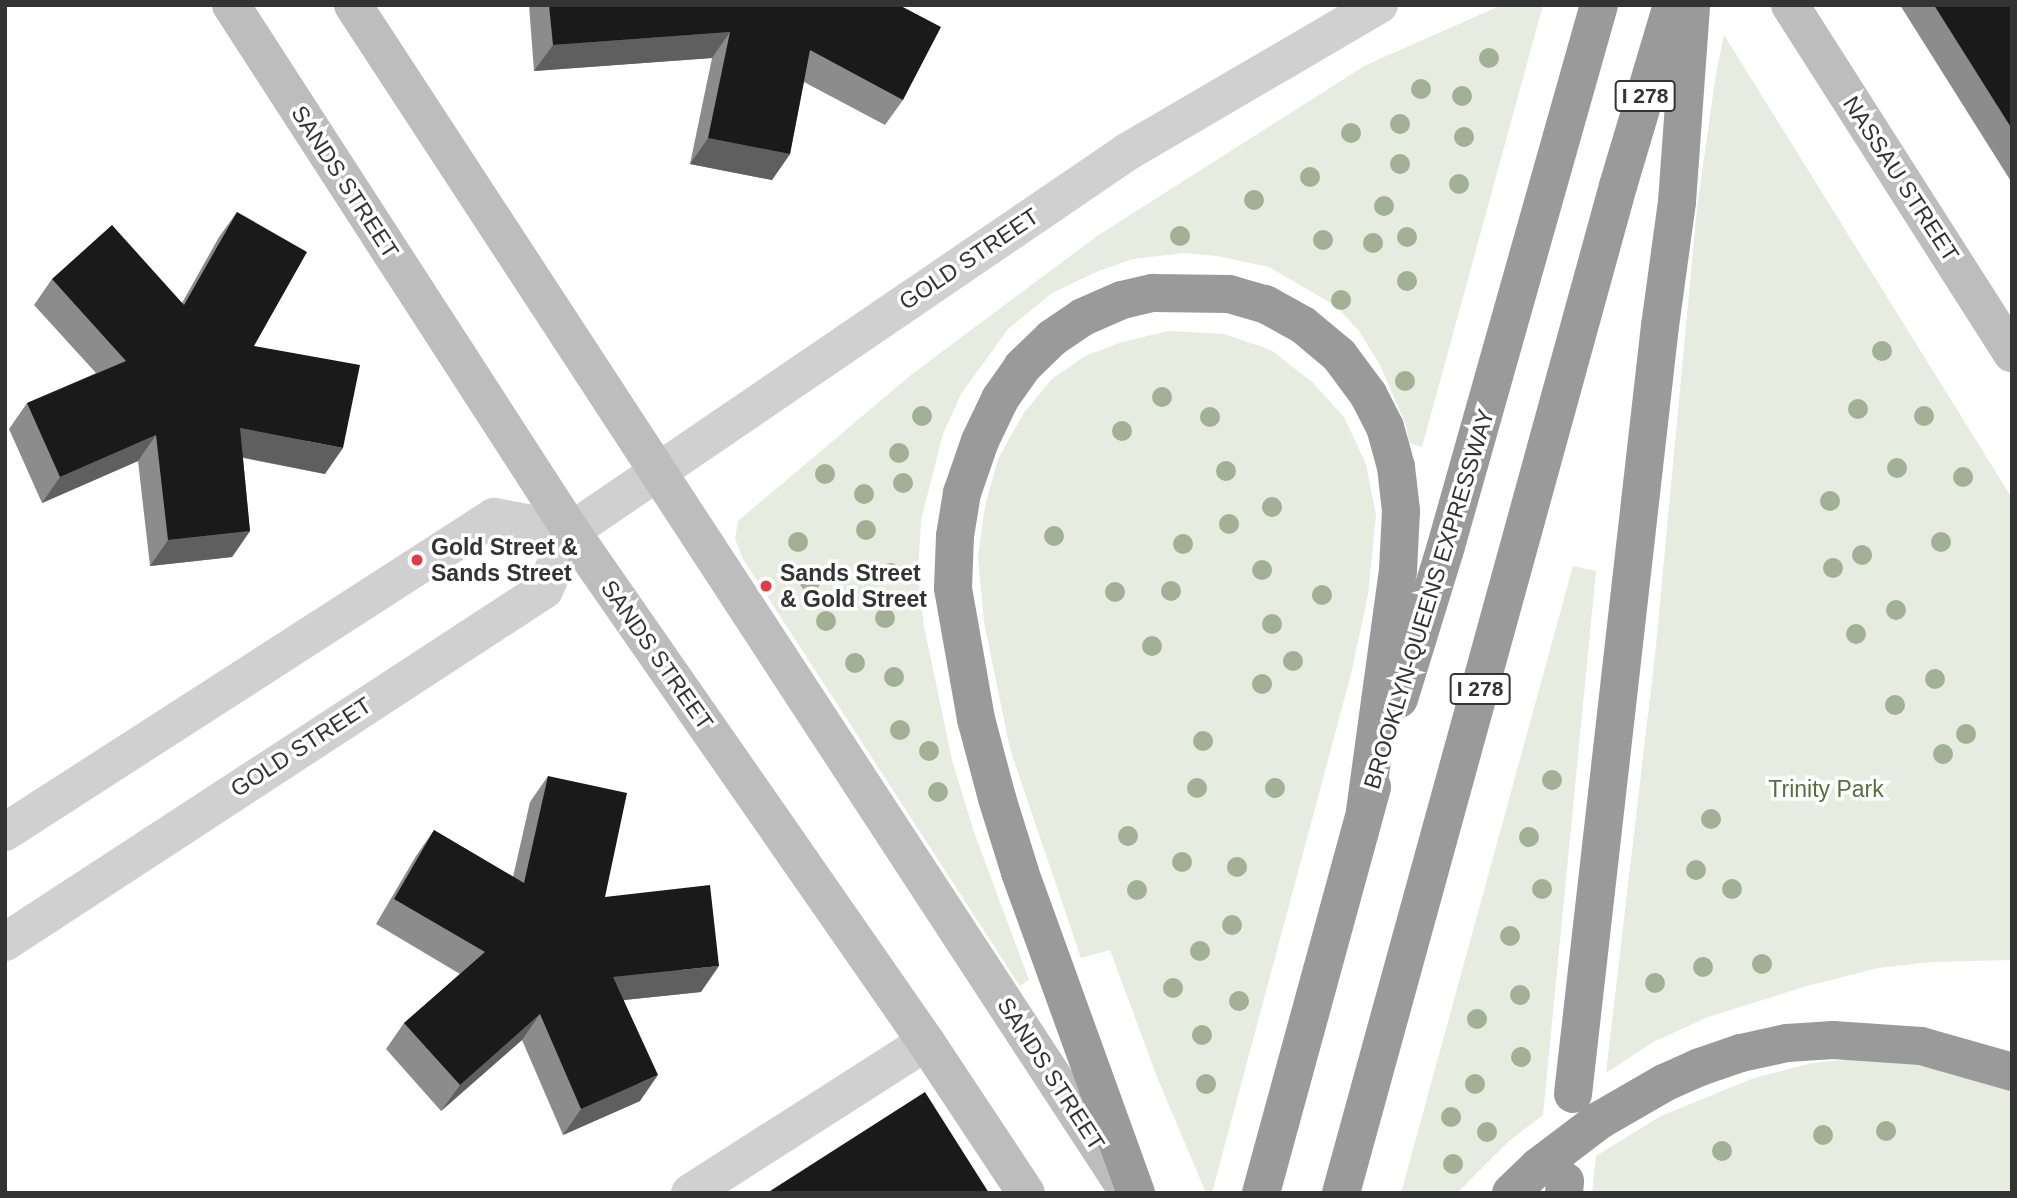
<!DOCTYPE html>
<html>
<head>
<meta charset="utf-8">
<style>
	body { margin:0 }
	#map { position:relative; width:2017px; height:1198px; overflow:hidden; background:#fff; font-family:Arial,sans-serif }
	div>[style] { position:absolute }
	.green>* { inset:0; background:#e6ecdf }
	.street>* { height:38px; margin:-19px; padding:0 19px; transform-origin:19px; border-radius:19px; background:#d0d0d0 }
	.secondary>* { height:38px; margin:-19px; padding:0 19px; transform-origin:19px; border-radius:19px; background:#bdbdbd }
	.highway>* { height:38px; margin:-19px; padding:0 19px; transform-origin:19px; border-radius:19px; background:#9a9a9a }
	.highway-bridge>* { height:38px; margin:-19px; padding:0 19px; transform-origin:19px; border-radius:19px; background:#9a9a9a }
	.trees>* { width:20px; height:20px; margin:-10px; border-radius:50%; background:#a2b095 }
	.wall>* { inset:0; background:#8c8c8c }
	.shaded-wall>* { inset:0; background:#5f5f5f }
	.building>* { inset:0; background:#1a1a1a }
	.dots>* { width:19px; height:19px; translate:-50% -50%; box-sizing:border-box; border:4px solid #fff; border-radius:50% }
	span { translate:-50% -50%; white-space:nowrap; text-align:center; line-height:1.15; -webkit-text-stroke:7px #fff; paint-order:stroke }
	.shield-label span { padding:2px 5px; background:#fff; border:2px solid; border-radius:5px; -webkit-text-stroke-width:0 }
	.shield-label { font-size:21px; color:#333; font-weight:700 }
	.street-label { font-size:23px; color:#333 }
	.poi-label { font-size:23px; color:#333; font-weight:700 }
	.left { translate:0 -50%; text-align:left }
	.park-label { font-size:23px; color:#56703f }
	.frame { position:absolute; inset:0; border:7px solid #333; pointer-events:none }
</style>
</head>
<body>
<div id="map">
	<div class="green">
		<i style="clip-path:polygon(1502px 5px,1543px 5px,1422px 447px,1409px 443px,1406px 425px,1380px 365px,1359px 331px,1336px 306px,1269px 267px,1217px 256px,1184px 253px,1133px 259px,1098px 271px,1052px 293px,1008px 329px,961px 394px,943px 434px,921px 520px,918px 572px,924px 626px,952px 760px,974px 832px,1029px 980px,1020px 986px,743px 559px,735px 539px,738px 521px,911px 375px,1097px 236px,1366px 65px)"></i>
		<i style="clip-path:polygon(1724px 35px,2012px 498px,2012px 960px,1932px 962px,1878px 968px,1807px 986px,1708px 1017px,1653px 1042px,1606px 1073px,1656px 646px,1697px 208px,1716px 73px)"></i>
		<i style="clip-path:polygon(1169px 331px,1224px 334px,1271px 350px,1312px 382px,1344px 417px,1366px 464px,1376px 515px,1368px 595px,1351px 674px,1212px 1193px,1206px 1193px,1157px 1077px,1110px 950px,1081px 958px,1010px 749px,984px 622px,978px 556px,985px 506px,998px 459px,1023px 414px,1052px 379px,1085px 356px,1122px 342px)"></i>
		<i style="clip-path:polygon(1573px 566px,1596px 571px,1543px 1115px,1509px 1141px,1457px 1193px,1401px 1193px)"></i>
		<i style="clip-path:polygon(1858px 1059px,1899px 1061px,1975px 1078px,2012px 1091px,2012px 1193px,1592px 1193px,1596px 1156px,1661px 1116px,1754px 1078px,1812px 1063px)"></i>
	</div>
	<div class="street">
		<i style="left:5px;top:832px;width:582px;rotate:-32.79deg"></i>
		<i style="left:494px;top:517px;width:78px;rotate:10.3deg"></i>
		<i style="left:5px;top:942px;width:644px;rotate:-33.15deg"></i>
		<i style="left:544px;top:590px;width:65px;rotate:-65.4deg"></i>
		<i style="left:571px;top:531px;width:673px;rotate:-34.28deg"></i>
		<i style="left:1127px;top:152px;width:292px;rotate:-30.3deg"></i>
		<i style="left:690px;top:1193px;width:280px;rotate:-32.6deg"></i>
	</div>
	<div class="secondary">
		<i style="left:231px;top:5px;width:626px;rotate:57.12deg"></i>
		<i style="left:571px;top:531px;width:622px;rotate:55.21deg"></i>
		<i style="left:926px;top:1042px;width:181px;rotate:56.5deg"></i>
		<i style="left:353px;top:5px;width:1415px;rotate:56.85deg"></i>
		<i style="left:1790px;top:5px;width:413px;rotate:57.5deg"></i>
	</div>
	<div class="highway">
		<i style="left:1399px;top:699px;width:160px;rotate:-72.9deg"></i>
		<i style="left:1446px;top:546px;width:562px;rotate:-74.21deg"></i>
		<i style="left:1573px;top:1094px;width:773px;rotate:-83.54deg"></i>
		<i style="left:1660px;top:326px;width:125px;rotate:-82.2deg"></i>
		<i style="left:1677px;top:202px;width:197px;rotate:-85.9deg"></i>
		<i style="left:1600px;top:1120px;width:74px;rotate:-30deg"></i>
		<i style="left:1664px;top:1083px;width:39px;rotate:-24deg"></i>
		<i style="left:1700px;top:1067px;width:43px;rotate:-18.9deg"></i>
		<i style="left:1741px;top:1053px;width:47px;rotate:-12.3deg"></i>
		<i style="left:1787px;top:1043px;width:46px;rotate:-3.7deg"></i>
		<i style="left:1833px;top:1040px;width:88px;rotate:3.9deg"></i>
		<i style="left:1921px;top:1046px;width:95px;rotate:15.9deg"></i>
		<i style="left:1136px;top:1193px;width:341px;rotate:-109.9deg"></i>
		<i style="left:1020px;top:872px;width:77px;rotate:-107.3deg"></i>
		<i style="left:997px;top:798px;width:82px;rotate:-104.9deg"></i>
		<i style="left:976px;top:719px;width:133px;rotate:-100deg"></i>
		<i style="left:953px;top:588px;width:52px;rotate:-87.8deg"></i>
		<i style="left:955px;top:536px;width:44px;rotate:-80.8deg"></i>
		<i style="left:962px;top:493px;width:55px;rotate:-70.9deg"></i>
		<i style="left:980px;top:441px;width:47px;rotate:-64.5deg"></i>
		<i style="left:1000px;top:399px;width:39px;rotate:-55deg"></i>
		<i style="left:1022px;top:367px;width:42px;rotate:-44deg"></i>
		<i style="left:1052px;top:338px;width:37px;rotate:-34deg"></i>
		<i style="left:1083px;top:317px;width:43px;rotate:-23.6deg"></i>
		<i style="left:1122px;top:300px;width:32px;rotate:-13deg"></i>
		<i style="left:1153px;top:293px;width:76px;rotate:0.8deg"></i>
		<i style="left:1229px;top:294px;width:37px;rotate:16deg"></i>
		<i style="left:1265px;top:304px;width:43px;rotate:28.9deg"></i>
		<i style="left:1303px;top:325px;width:47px;rotate:39.8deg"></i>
		<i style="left:1339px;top:355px;width:49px;rotate:53.4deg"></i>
		<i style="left:1368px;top:394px;width:37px;rotate:63deg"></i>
		<i style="left:1385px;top:427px;width:41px;rotate:74.6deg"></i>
		<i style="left:1396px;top:467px;width:44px;rotate:83.5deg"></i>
		<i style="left:1401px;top:511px;width:59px;rotate:92.9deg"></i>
		<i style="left:1398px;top:570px;width:243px;rotate:97.8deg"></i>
		<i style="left:1261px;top:1193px;width:421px;rotate:-74.7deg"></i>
		<i style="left:1341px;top:1193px;width:1044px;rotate:-74.62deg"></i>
		<i style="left:1618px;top:186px;width:189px;rotate:-73.4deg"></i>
		<i style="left:1511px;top:1193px;width:37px;rotate:-44deg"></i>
		<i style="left:1564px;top:1193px;width:12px;rotate:-85deg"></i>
	</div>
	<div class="highway-bridge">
		<i style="left:1538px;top:1167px;width:78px;rotate:-37.2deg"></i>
	</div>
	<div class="trees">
		<i style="left:1489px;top:58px"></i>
		<i style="left:1421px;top:89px"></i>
		<i style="left:1462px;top:96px"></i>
		<i style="left:1400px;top:124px"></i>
		<i style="left:1351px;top:133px"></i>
		<i style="left:1464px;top:137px"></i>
		<i style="left:1400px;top:164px"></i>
		<i style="left:1310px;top:177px"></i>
		<i style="left:1459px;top:184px"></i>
		<i style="left:1254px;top:200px"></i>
		<i style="left:1384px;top:206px"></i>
		<i style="left:1180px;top:236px"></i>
		<i style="left:1407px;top:237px"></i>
		<i style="left:1323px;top:240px"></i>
		<i style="left:1373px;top:243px"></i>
		<i style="left:1407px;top:281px"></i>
		<i style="left:1341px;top:300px"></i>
		<i style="left:1882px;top:351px"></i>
		<i style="left:1405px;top:381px"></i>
		<i style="left:1162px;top:397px"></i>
		<i style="left:1858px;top:409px"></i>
		<i style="left:922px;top:416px"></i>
		<i style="left:1924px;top:416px"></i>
		<i style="left:1210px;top:417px"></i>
		<i style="left:1122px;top:431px"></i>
		<i style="left:899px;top:453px"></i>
		<i style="left:1897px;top:468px"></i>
		<i style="left:1226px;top:471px"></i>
		<i style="left:825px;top:474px"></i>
		<i style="left:1963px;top:477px"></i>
		<i style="left:903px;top:483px"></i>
		<i style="left:864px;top:494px"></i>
		<i style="left:1830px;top:501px"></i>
		<i style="left:1272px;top:507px"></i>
		<i style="left:1229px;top:524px"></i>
		<i style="left:866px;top:530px"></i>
		<i style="left:1054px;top:536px"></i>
		<i style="left:798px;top:542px"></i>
		<i style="left:1941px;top:542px"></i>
		<i style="left:1183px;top:544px"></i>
		<i style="left:1862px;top:555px"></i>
		<i style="left:1833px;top:568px"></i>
		<i style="left:1262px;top:570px"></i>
		<i style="left:891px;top:573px"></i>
		<i style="left:810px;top:582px"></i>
		<i style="left:1171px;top:591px"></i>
		<i style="left:1115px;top:592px"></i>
		<i style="left:1322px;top:595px"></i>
		<i style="left:1896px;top:610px"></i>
		<i style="left:885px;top:618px"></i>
		<i style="left:826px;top:621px"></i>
		<i style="left:1272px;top:624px"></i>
		<i style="left:1856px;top:634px"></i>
		<i style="left:1152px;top:646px"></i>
		<i style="left:1293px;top:661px"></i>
		<i style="left:855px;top:663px"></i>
		<i style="left:894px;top:677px"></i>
		<i style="left:1935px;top:679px"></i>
		<i style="left:1262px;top:684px"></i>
		<i style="left:1895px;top:705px"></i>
		<i style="left:900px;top:730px"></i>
		<i style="left:1966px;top:734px"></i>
		<i style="left:1203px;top:741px"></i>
		<i style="left:929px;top:751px"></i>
		<i style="left:1943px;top:754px"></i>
		<i style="left:1552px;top:780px"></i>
		<i style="left:1197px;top:788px"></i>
		<i style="left:1275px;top:788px"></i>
		<i style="left:938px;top:792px"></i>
		<i style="left:1711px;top:819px"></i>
		<i style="left:1128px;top:836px"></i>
		<i style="left:1529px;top:837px"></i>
		<i style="left:1182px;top:862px"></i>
		<i style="left:1237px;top:867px"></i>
		<i style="left:1696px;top:870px"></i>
		<i style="left:1542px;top:889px"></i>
		<i style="left:1732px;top:889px"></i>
		<i style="left:1137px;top:890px"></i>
		<i style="left:1232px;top:925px"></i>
		<i style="left:1510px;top:936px"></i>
		<i style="left:1200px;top:951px"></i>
		<i style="left:1762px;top:964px"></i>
		<i style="left:1703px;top:967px"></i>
		<i style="left:1655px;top:983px"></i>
		<i style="left:1173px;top:988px"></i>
		<i style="left:1520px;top:995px"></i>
		<i style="left:1239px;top:1001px"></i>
		<i style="left:1477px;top:1019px"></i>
		<i style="left:1202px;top:1035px"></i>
		<i style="left:1521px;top:1057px"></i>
		<i style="left:1206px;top:1084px"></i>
		<i style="left:1475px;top:1084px"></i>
		<i style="left:1451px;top:1117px"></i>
		<i style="left:1886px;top:1131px"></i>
		<i style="left:1487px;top:1132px"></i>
		<i style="left:1823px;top:1135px"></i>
		<i style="left:1722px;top:1151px"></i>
		<i style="left:1453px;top:1164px"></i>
	</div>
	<div class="wall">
		<i style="clip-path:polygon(529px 5px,899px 5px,903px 100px,885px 125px,804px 82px,790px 154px,772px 180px,690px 164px,712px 58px,534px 71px)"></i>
		<i style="clip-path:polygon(1900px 5px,2012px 5px,2012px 183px)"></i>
		<i style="clip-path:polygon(237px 212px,254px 346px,325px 474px,243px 458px,250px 531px,232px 557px,150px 566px,138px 461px,42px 503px,9px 429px,27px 403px,96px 373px,34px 305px,52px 279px,182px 303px,219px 237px)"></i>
		<i style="clip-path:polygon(548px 776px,605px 897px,701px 992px,624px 1000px,640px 1101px,563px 1135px,522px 1040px,441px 1111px,386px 1049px,404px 1023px,460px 974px,376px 924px,416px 856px,434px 830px,513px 877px,530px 802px)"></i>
	</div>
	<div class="shaded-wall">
		<i style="clip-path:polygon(730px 32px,712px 58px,534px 71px,553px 45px)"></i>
		<i style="clip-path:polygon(708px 138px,790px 154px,772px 180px,690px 164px)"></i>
		<i style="clip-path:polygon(240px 428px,343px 448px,325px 474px,222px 453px)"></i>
		<i style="clip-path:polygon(156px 435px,138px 461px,42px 503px,60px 477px)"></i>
		<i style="clip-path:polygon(250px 531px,232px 557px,150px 566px,168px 540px)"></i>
		<i style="clip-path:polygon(719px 966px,701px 992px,595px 1003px,613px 977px)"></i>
		<i style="clip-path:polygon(540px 1014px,522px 1040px,441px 1111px,460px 1085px)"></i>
		<i style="clip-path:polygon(658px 1075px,640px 1101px,563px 1135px,581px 1109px)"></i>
	</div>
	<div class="building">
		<i style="clip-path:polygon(549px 5px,899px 5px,941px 27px,903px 100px,810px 50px,790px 154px,708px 138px,730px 32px,553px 45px)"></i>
		<i style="clip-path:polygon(1934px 5px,2012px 5px,2012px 129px)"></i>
		<i style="clip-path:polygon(237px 212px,307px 252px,254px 346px,360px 365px,343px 448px,240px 428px,250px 531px,168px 540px,156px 435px,60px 477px,27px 403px,126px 361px,52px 279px,112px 225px,184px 305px)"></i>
		<i style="clip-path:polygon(548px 776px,627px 793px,605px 897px,710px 885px,719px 966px,613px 977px,658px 1075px,581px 1109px,540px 1014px,460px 1085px,404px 1023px,485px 952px,394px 899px,434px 830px,524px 883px)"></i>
		<i style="clip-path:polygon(925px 1092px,989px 1193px,767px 1193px)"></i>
	</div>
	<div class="dots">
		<i style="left:417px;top:560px;background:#e63946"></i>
		<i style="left:766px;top:586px;background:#e63946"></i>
	</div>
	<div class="shield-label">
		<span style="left:1645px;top:96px">I 278</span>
		<span style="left:1480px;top:689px">I 278</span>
	</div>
	<div class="street-label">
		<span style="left:1901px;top:179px;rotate:57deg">NASSAU STREET</span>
		<span style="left:345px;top:182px;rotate:57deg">SANDS STREET</span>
		<span style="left:969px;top:259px;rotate:-34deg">GOLD STREET</span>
		<span style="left:1429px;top:599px;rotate:-73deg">BROOKLYN-QUEENS EXPRESSWAY</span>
		<span style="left:657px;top:655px;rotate:55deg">SANDS STREET</span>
		<span style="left:301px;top:747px;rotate:-33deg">GOLD STREET</span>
		<span style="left:1051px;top:1074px;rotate:57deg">SANDS STREET</span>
	</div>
	<div class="poi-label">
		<span class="left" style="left:431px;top:560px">Gold Street &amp;<br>Sands Street</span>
		<span class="left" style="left:780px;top:586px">Sands Street<br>&amp; Gold Street</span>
	</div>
	<div class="park-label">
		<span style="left:1826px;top:789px">Trinity Park</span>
	</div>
	<div class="frame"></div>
</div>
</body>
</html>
